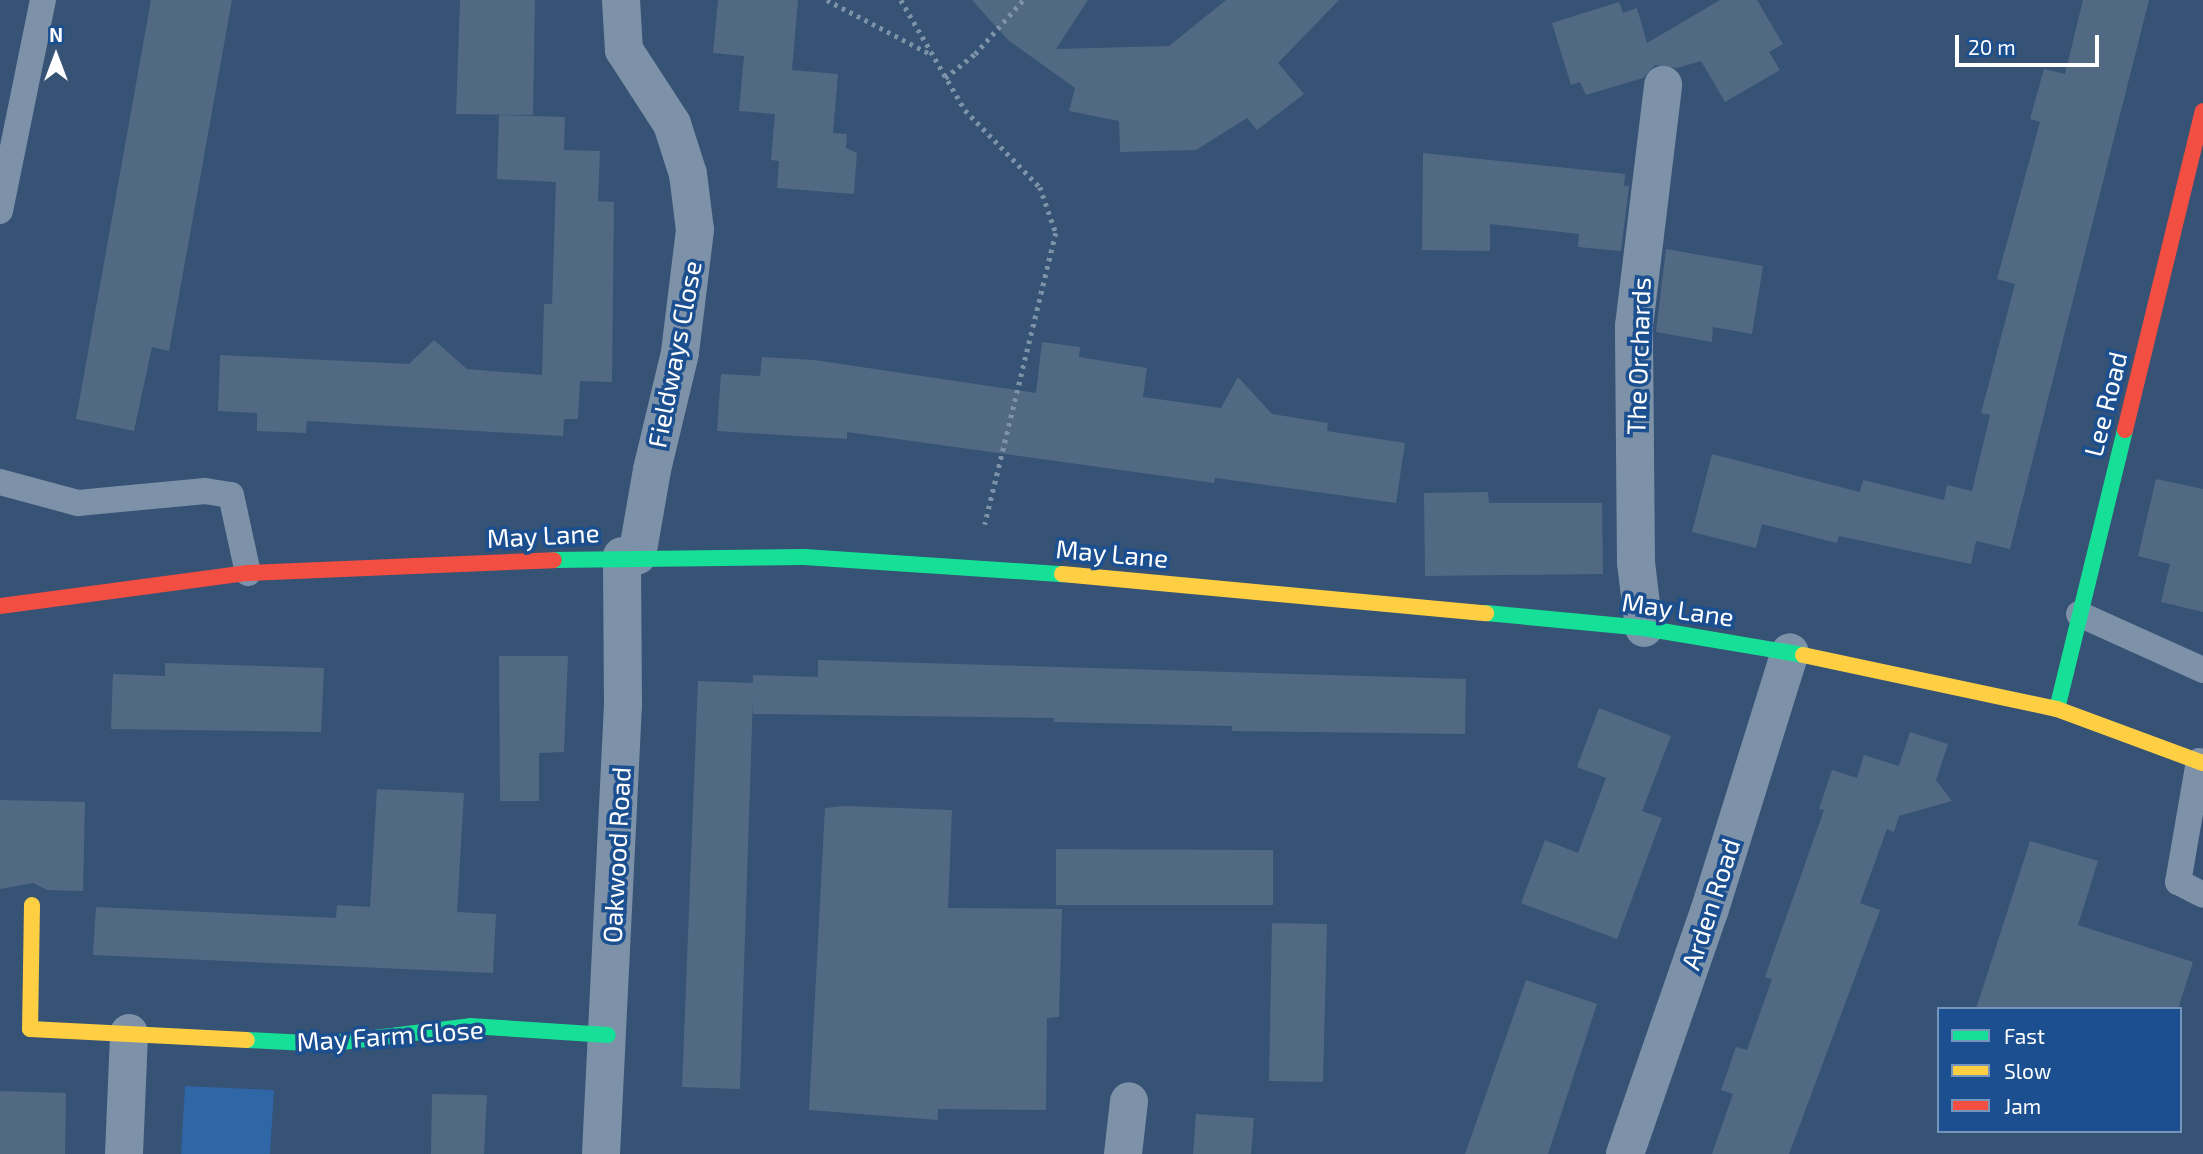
<!DOCTYPE html>
<html>
<head>
<meta charset="utf-8">
<style>
	body { margin:0 }
	#map { position:relative; width:2203px; height:1154px; overflow:hidden; background:#365274; font-family:"Exo 2",sans-serif }
	div>[style] { position:absolute }
	.green>* { inset:0; background:#2f66a5 }
	.building>* { inset:0; background:#526984 }
	.path>* { height:4.5px; margin-top:-2.25px; transform-origin:0; background:repeating-linear-gradient(90deg,#7d92a8 0 3.5px,transparent 0 8.5px) }
	.lane>* { height:26px; margin:-13px; padding:0 13px; transform-origin:13px; border-radius:13px; background:#7d92a8 }
	.street>* { height:38px; margin:-19px; padding:0 19px; transform-origin:19px; border-radius:19px; background:#7d92a8 }
	.fast>* { height:16px; margin:-8px; padding:0 8px; transform-origin:8px; border-radius:8px; background:#16e098 }
	.slow>* { height:16px; margin:-8px; padding:0 8px; transform-origin:8px; border-radius:8px; background:#ffcf43 }
	.jam>* { height:16px; margin:-8px; padding:0 8px; transform-origin:8px; border-radius:8px; background:#f24e42 }
	span { translate:-50% -50%; white-space:nowrap; text-align:center; line-height:1.15; -webkit-text-stroke:7px #1b4f8f; paint-order:stroke }
	.street-label { font-size:26px; color:#fff }
	.legend { position:absolute; left:1937px; top:1007px; width:245px; height:126px; box-sizing:border-box; background:#1b4f8f; border:2px solid #7695bc; margin:0; padding:9px 12px; list-style:none; font-size:21px; color:#fff }
	.legend li { display:flex; align-items:center; gap:14px; height:35px }
	.legend b { width:35px; border:2px solid #7695bc }
	.north { position:absolute; left:21px; top:21px; width:70px; height:70px; -webkit-text-stroke:5px #1b4f8f; paint-order:stroke; rotate:0deg; font-size:19px; font-weight:700; line-height:28px; text-align:center; color:#fff }
	.north::after { content:''; display:block; margin:auto; width:24px; height:32px; background:#fff; clip-path:polygon(50% 0,100% 100%,50% 72%,0 100%) }
	.scale { position:absolute; left:1955px; top:35px; width:144px; height:32px; box-sizing:border-box; border:4px solid #fff; border-top:0; padding-left:9px; font-size:21px; line-height:24px; white-space:nowrap; color:#fff; -webkit-text-stroke:5px #1b4f8f; paint-order:stroke }
</style>
</head>
<body>
<div id="map">
	<div class="green">
		<i style="clip-path:polygon(185px 1086px,274px 1090px,270px 1154px,181px 1154px)"></i>
	</div>
	<div class="building">
		<i style="clip-path:polygon(151px 0,232px 0,169px 351px,152px 347px,134px 431px,76px 419px)"></i>
		<i style="clip-path:polygon(460px 0,535px 0,533px 115px,456px 114px)"></i>
		<i style="clip-path:polygon(718px 0,798px 0,792px 70px,838px 74px,833px 133px,847px 134px,846px 148px,857px 153px,854px 194px,777px 188px,779px 161px,771px 160px,775px 114px,739px 111px,744px 56px,713px 53px)"></i>
		<i style="clip-path:polygon(972px 0,1088px 0,1056px 49px,1169px 46px,1226px 0,1339px 0,1278px 63px,1304px 94px,1257px 130px,1247px 118px,1196px 150px,1120px 152px,1119px 121px,1069px 111px,1075px 88px,1008px 40px)"></i>
		<i style="clip-path:polygon(1720px 0,1757px 0,1783px 44px,1769px 52px,1780px 70px,1725px 102px,1701px 61px,1677px 68px,1655px 65px,1643px 78px,1586px 95px,1580px 82px,1571px 85px,1552px 23px,1619px 2px,1623px 13px,1637px 8px,1647px 43px)"></i>
		<i style="clip-path:polygon(2083px 0,2149px 0,2010px 549px,1976px 541px,1971px 564px,1839px 536px,1837px 543px,1762px 524px,1756px 548px,1692px 532px,1712px 454px,1860px 492px,1863px 480px,1944px 500px,1947px 485px,1972px 491px,1990px 415px,1981px 413px,2015px 284px,1997px 279px,2040px 122px,2030px 119px,2044px 69px,2065px 74px)"></i>
		<i style="clip-path:polygon(499px 115px,565px 117px,564px 150px,600px 151px,598px 201px,614px 202px,612px 382px,580px 381px,578px 419px,564px 419px,563px 436px,307px 421px,306px 433px,257px 431px,257px 413px,218px 411px,220px 355px,409px 364px,434px 340px,467px 369px,542px 375px,544px 304px,552px 304px,556px 182px,497px 179px)"></i>
		<i style="clip-path:polygon(1423px 153px,1625px 174px,1624px 186px,1629px 186px,1621px 251px,1578px 247px,1579px 234px,1490px 224px,1490px 251px,1422px 250px)"></i>
		<i style="clip-path:polygon(1666px 249px,1763px 266px,1752px 334px,1713px 327px,1712px 342px,1656px 332px)"></i>
		<i style="clip-path:polygon(1042px 342px,1080px 347px,1079px 357px,1147px 368px,1143px 397px,1221px 408px,1238px 377px,1272px 414px,1328px 423px,1327px 431px,1405px 443px,1396px 503px,1215px 478px,1214px 483px,847px 432px,847px 439px,717px 431px,721px 374px,760px 376px,762px 357px,814px 360px,1036px 393px)"></i>
		<i style="clip-path:polygon(2156px 479px,2203px 489px,2203px 612px,2161px 602px,2170px 564px,2138px 556px)"></i>
		<i style="clip-path:polygon(1488px 492px,1489px 503px,1602px 503px,1603px 574px,1425px 576px,1424px 493px)"></i>
		<i style="clip-path:polygon(499px 656px,568px 656px,564px 752px,539px 753px,539px 801px,500px 801px)"></i>
		<i style="clip-path:polygon(818px 660px,1466px 679px,1465px 734px,1232px 731px,1232px 726px,1054px 722px,1054px 718px,753px 714px,753px 697px,740px 1089px,682px 1087px,698px 681px,753px 683px,753px 675px,818px 677px)"></i>
		<i style="clip-path:polygon(165px 663px,324px 668px,321px 732px,111px 729px,113px 674px,165px 676px)"></i>
		<i style="clip-path:polygon(1599px 708px,1671px 736px,1642px 811px,1662px 818px,1617px 939px,1521px 903px,1545px 840px,1578px 853px,1606px 778px,1577px 767px)"></i>
		<i style="clip-path:polygon(1910px 732px,1948px 744px,1936px 780px,1952px 801px,1899px 816px,1894px 832px,1887px 829px,1860px 903px,1880px 910px,1789px 1154px,1712px 1154px,1733px 1094px,1721px 1090px,1736px 1047px,1747px 1050px,1772px 979px,1765px 977px,1824px 810px,1819px 809px,1832px 770px,1857px 778px,1864px 755px,1899px 766px)"></i>
		<i style="clip-path:polygon(377px 789px,464px 793px,457px 912px,496px 914px,493px 973px,93px 955px,96px 907px,336px 918px,337px 905px,370px 907px)"></i>
		<i style="clip-path:polygon(0 800px,85px 802px,83px 891px,47px 890px,33px 883px,0 889px)"></i>
		<i style="clip-path:polygon(845px 806px,952px 810px,948px 908px,1062px 909px,1059px 1017px,1047px 1018px,1046px 1110px,938px 1109px,938px 1120px,809px 1110px,825px 808px)"></i>
		<i style="clip-path:polygon(2030px 841px,2098px 861px,2078px 925px,2193px 962px,2178px 1009px,1976px 1009px)"></i>
		<i style="clip-path:polygon(1056px 849px,1273px 850px,1273px 905px,1056px 905px)"></i>
		<i style="clip-path:polygon(1272px 923px,1327px 924px,1323px 1082px,1269px 1081px)"></i>
		<i style="clip-path:polygon(1526px 980px,1597px 1004px,1548px 1154px,1465px 1154px)"></i>
		<i style="clip-path:polygon(0 1091px,66px 1093px,65px 1154px,0 1154px)"></i>
		<i style="clip-path:polygon(432px 1094px,487px 1095px,484px 1154px,431px 1154px)"></i>
		<i style="clip-path:polygon(1196px 1114px,1254px 1118px,1251px 1154px,1193px 1154px)"></i>
	</div>
	<div class="path">
		<i style="left:827px;top:0;width:119px;rotate:27.6deg"></i>
		<i style="left:901px;top:0;width:127px;rotate:59.8deg"></i>
		<i style="left:965px;top:110px;width:107px;rotate:45.8deg"></i>
		<i style="left:1040px;top:187px;width:49px;rotate:70.8deg"></i>
		<i style="left:1056px;top:233px;width:300px;rotate:103.7deg"></i>
		<i style="left:945px;top:78px;width:38px;rotate:-39deg"></i>
		<i style="left:975px;top:54px;width:72px;rotate:-48.4deg"></i>
	</div>
	<div class="lane">
		<i style="left:0;top:211px;width:215px;rotate:-78.5deg"></i>
		<i style="left:0;top:482px;width:81px;rotate:15.1deg"></i>
		<i style="left:78px;top:503px;width:128px;rotate:-5.4deg"></i>
		<i style="left:205px;top:491px;width:26px;rotate:9deg"></i>
		<i style="left:231px;top:495px;width:80px;rotate:77.7deg"></i>
		<i style="left:2079px;top:614px;width:136px;rotate:24.3deg"></i>
		<i style="left:2199px;top:761px;width:123px;rotate:99.8deg"></i>
		<i style="left:2178px;top:882px;width:28px;rotate:27deg"></i>
	</div>
	<div class="street">
		<i style="left:621px;top:0;width:50px;rotate:86.6deg"></i>
		<i style="left:624px;top:50px;width:88px;rotate:57deg"></i>
		<i style="left:672px;top:124px;width:52px;rotate:72.3deg"></i>
		<i style="left:688px;top:174px;width:56px;rotate:82.9deg"></i>
		<i style="left:695px;top:230px;width:124px;rotate:97deg"></i>
		<i style="left:680px;top:353px;width:120px;rotate:103.5deg"></i>
		<i style="left:652px;top:470px;width:87px;rotate:99.9deg"></i>
		<i style="left:1644px;top:628px;width:65px;rotate:-97deg"></i>
		<i style="left:1636px;top:563px;width:237px;rotate:-90.5deg"></i>
		<i style="left:1634px;top:326px;width:243px;rotate:-83.1deg"></i>
		<i style="left:124px;top:1154px;width:121px;rotate:-87.6deg"></i>
		<i style="left:601px;top:1154px;width:450px;rotate:-87.2deg"></i>
		<i style="left:623px;top:705px;width:149px;rotate:-90.4deg"></i>
		<i style="left:1123px;top:1154px;width:53px;rotate:-83.5deg"></i>
		<i style="left:1625px;top:1154px;width:256px;rotate:-70.9deg"></i>
		<i style="left:1709px;top:912px;width:272px;rotate:-72.7deg"></i>
	</div>
	<div class="fast">
		<i style="left:554px;top:560px;width:250px;rotate:-0.7deg"></i>
		<i style="left:804px;top:557px;width:259px;rotate:3.8deg"></i>
		<i style="left:1486px;top:613px;width:159px;rotate:5.4deg"></i>
		<i style="left:1644px;top:628px;width:161px;rotate:9.6deg"></i>
		<i style="left:2057px;top:709px;width:287px;rotate:-76.3deg"></i>
		<i style="left:247px;top:1040px;width:79px;rotate:2.9deg"></i>
		<i style="left:326px;top:1044px;width:145px;rotate:-7.1deg"></i>
		<i style="left:470px;top:1026px;width:138px;rotate:3.7deg"></i>
	</div>
	<div class="slow">
		<i style="left:1062px;top:574px;width:426px;rotate:5.3deg"></i>
		<i style="left:1803px;top:655px;width:260px;rotate:12deg"></i>
		<i style="left:2057px;top:709px;width:156px;rotate:20.3deg"></i>
		<i style="left:32px;top:905px;width:124px;rotate:90.9deg"></i>
		<i style="left:30px;top:1029px;width:217px;rotate:2.9deg"></i>
	</div>
	<div class="jam">
		<i style="left:2125px;top:430px;width:328px;rotate:-76.3deg"></i>
		<i style="left:0;top:606px;width:250px;rotate:-7.6deg"></i>
		<i style="left:248px;top:573px;width:306px;rotate:-2.4deg"></i>
	</div>
	<div class="street-label">
		<span style="left:674px;top:354px;rotate:-79deg">Fieldways Close</span>
		<span style="left:1638px;top:356px;rotate:-88deg">The Orchards</span>
		<span style="left:2105px;top:404px;rotate:-76deg">Lee Road</span>
		<span style="left:543px;top:535px;rotate:-3deg">May Lane</span>
		<span style="left:1112px;top:553px;rotate:5deg">May Lane</span>
		<span style="left:1678px;top:609px;rotate:8deg">May Lane</span>
		<span style="left:616px;top:855px;rotate:-87deg">Oakwood Road</span>
		<span style="left:1710px;top:904px;rotate:-72deg">Arden Road</span>
		<span style="left:390px;top:1035px;rotate:-4deg">May Farm Close</span>
	</div>
	<ul class="legend">
	<li><b style="height:9px;background:#16e098"></b>Fast</li>
	<li><b style="height:9px;background:#ffcf43"></b>Slow</li>
	<li><b style="height:9px;background:#f24e42"></b>Jam</li>
	</ul>
	<div class="north">N</div>
	<div class="scale">20 m</div>
</div>
</body>
</html>
